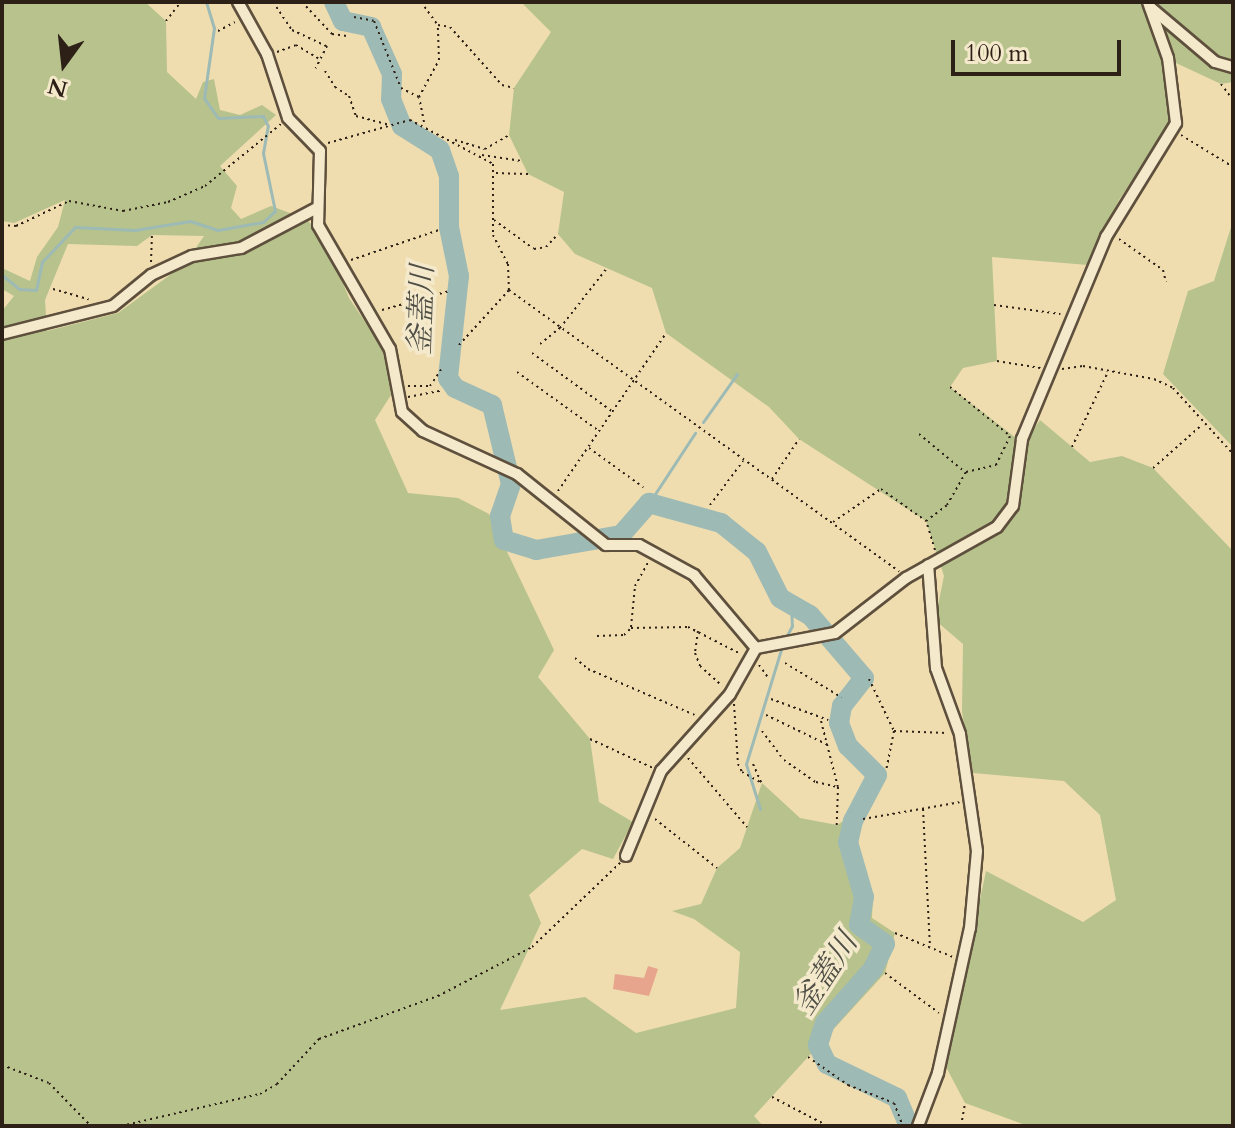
<!DOCTYPE html>
<html>
<head>
<meta charset="utf-8">
<style>
	body { margin:0 }
	#map { position:relative; width:1235px; height:1128px; overflow:hidden; background:#efddb0; font-family:Cardo,"Noto Serif JP",serif }
	div>[style] { position:absolute }
	.green>* { inset:0; background:#b7c28d }
	.stream>* { height:3px; margin:-1.5px; padding:0 1.5px; transform-origin:1.5px; border-radius:1.5px; background:#9dbab5 }
	.river>* { height:20px; margin:-10px; padding:0 10px; transform-origin:10px; border-radius:10px; background:#9dbab5 }
	.building>* { inset:0; background:#e6a58c }
	.path>* { height:2px; margin-top:-1px; transform-origin:0; background:repeating-linear-gradient(90deg,#2d2117 0 2px,transparent 0 6px) }
	.roads { filter:drop-shadow(2px 0 #5e503d) drop-shadow(-2px 0 #5e503d) drop-shadow(0 2px #5e503d) drop-shadow(0 -2px #5e503d) }
	.minor>* { height:10px; margin:-5px; padding:0 5px; transform-origin:5px; border-radius:5px; background:#f5e9cc }
	span { translate:-50% -50%; white-space:nowrap; text-align:center; line-height:1.15; -webkit-text-stroke:7px #f5e9cc; paint-order:stroke }
	.water-label { font-size:30px; color:#4f4f46; font-style:italic }
	.frame { position:absolute; inset:0; border:4px solid #2d2117; pointer-events:none }
	.north { position:absolute; left:24px; top:24px; width:80px; height:80px; -webkit-text-stroke:6px #f5e9cc; paint-order:stroke; rotate:195deg; font-size:22px; font-weight:700; line-height:32px; text-align:center; color:#2d2117 }
	.north::after { content:''; display:block; margin:auto; width:28px; height:36px; background:#2d2117; clip-path:polygon(50% 0,100% 100%,50% 72%,0 100%) }
	.scale { position:absolute; left:951px; top:40px; width:170px; height:36px; box-sizing:border-box; border:4px solid #2d2117; border-top:0; padding-left:10px; font-size:24px; line-height:28px; white-space:nowrap; color:#2d2117; -webkit-text-stroke:6px #f5e9cc; paint-order:stroke }
</style>
</head>
<body>
<div id="map">
	<div class="green">
		<i style="clip-path:polygon(evenodd,2px 2px,145px 2px,166px 21px,167px 72px,196px 99px,203px 82px,214px 79px,220px 110px,240px 115px,262px 105px,276px 115px,220px 166px,237px 186px,231px 208px,241px 219px,271px 206px,306px 219px,323px 236px,349px 298px,388px 356px,391px 395px,375px 420px,408px 493px,458px 498px,489px 514px,554px 650px,538px 677px,590px 739px,599px 802px,633px 822px,613px 859px,582px 849px,529px 895px,541px 923px,500px 1010px,585px 997px,636px 1033px,736px 1008px,740px 952px,694px 919px,672px 911px,701px 904px,717px 868px,740px 848px,762px 783px,800px 818px,837px 825px,848px 818px,863px 819px,854px 852px,873px 893px,872px 918px,895px 933px,885px 973px,754px 1116px,763px 1126px,2px 1126px,2px 311px,14px 296px,2px 289px,2px 268px,30px 281px,37px 257px,58px 227px,65px 200px,14px 223px,2px 221px,2px 2px,152px 235px,204px 236px,185px 264px,118px 313px,47px 331px,45px 300px,68px 244px,137px 246px,152px 235px)"></i>
		<i style="clip-path:polygon(521px 2px,1233px 2px,1233px 82px,1221px 84px,1161px 56px,1172px 122px,1119px 200px,1088px 265px,992px 257px,997px 361px,963px 368px,950px 387px,1024px 444px,1040px 420px,1090px 462px,1122px 456px,1153px 468px,1233px 551px,1233px 1126px,1028px 1126px,965px 1103px,945px 1065px,986px 871px,1083px 922px,1116px 900px,1100px 815px,1064px 781px,973px 773px,962px 712px,963px 644px,935px 620px,944px 576px,926px 521px,799px 439px,769px 407px,666px 333px,652px 288px,575px 254px,558px 234px,564px 192px,528px 174px,509px 135px,514px 88px,551px 32px)"></i>
		<i style="clip-path:polygon(1233px 221px,1233px 447px,1163px 374px,1188px 291px,1214px 281px)"></i>
	</div>
	<div class="stream">
		<i style="left:2px;top:275px;width:22px;rotate:39deg"></i>
		<i style="left:19px;top:289px;width:17px;rotate:3deg"></i>
		<i style="left:36px;top:290px;width:29px;rotate:-78deg"></i>
		<i style="left:42px;top:262px;width:48px;rotate:-46.7deg"></i>
		<i style="left:75px;top:227px;width:60px;rotate:2.9deg"></i>
		<i style="left:135px;top:230px;width:56px;rotate:-9.3deg"></i>
		<i style="left:190px;top:221px;width:29px;rotate:18deg"></i>
		<i style="left:218px;top:230px;width:46px;rotate:-10.1deg"></i>
		<i style="left:263px;top:222px;width:16px;rotate:-43deg"></i>
		<i style="left:275px;top:211px;width:59px;rotate:-101.7deg"></i>
		<i style="left:263px;top:153px;width:27px;rotate:-80deg"></i>
		<i style="left:268px;top:126px;width:11px;rotate:-117deg"></i>
		<i style="left:263px;top:116px;width:45px;rotate:177.5deg"></i>
		<i style="left:218px;top:118px;width:24px;rotate:-125deg"></i>
		<i style="left:204px;top:98px;width:71px;rotate:-81.9deg"></i>
		<i style="left:214px;top:28px;width:27px;rotate:-107deg"></i>
		<i style="left:703px;top:422px;width:59px;rotate:-54.7deg"></i>
		<i style="left:649px;top:503px;width:84px;rotate:-56.7deg"></i>
		<i style="left:785px;top:639px;width:15px;rotate:-62deg"></i>
		<i style="left:792px;top:626px;width:22px;rotate:-93deg"></i>
		<i style="left:760px;top:809px;width:47px;rotate:-107.3deg"></i>
		<i style="left:746px;top:764px;width:123px;rotate:-73deg"></i>
	</div>
	<div class="river">
		<i style="left:334px;top:2px;width:21px;rotate:65deg"></i>
		<i style="left:343px;top:21px;width:29px;rotate:12deg"></i>
		<i style="left:371px;top:27px;width:51px;rotate:65.9deg"></i>
		<i style="left:392px;top:74px;width:25px;rotate:92deg"></i>
		<i style="left:391px;top:99px;width:29px;rotate:68deg"></i>
		<i style="left:402px;top:126px;width:45px;rotate:32.3deg"></i>
		<i style="left:440px;top:150px;width:28px;rotate:71deg"></i>
		<i style="left:449px;top:176px;width:51px;rotate:90deg"></i>
		<i style="left:449px;top:227px;width:50px;rotate:78.5deg"></i>
		<i style="left:459px;top:276px;width:103px;rotate:96.2deg"></i>
		<i style="left:448px;top:378px;width:12px;rotate:55deg"></i>
		<i style="left:455px;top:388px;width:41px;rotate:24.7deg"></i>
		<i style="left:492px;top:405px;width:81px;rotate:76.5deg"></i>
		<i style="left:511px;top:484px;width:34px;rotate:109deg"></i>
		<i style="left:500px;top:516px;width:24px;rotate:81deg"></i>
		<i style="left:504px;top:540px;width:34px;rotate:17deg"></i>
		<i style="left:536px;top:550px;width:86px;rotate:-10deg"></i>
		<i style="left:621px;top:535px;width:43px;rotate:-48.8deg"></i>
		<i style="left:649px;top:503px;width:75px;rotate:15.5deg"></i>
		<i style="left:721px;top:523px;width:46px;rotate:38.9deg"></i>
		<i style="left:757px;top:552px;width:51px;rotate:63.4deg"></i>
		<i style="left:780px;top:598px;width:34px;rotate:30deg"></i>
		<i style="left:810px;top:615px;width:83px;rotate:49.4deg"></i>
		<i style="left:864px;top:678px;width:36px;rotate:128deg"></i>
		<i style="left:842px;top:706px;width:17px;rotate:100deg"></i>
		<i style="left:839px;top:723px;width:25px;rotate:69deg"></i>
		<i style="left:848px;top:746px;width:41px;rotate:45deg"></i>
		<i style="left:877px;top:775px;width:52px;rotate:117.6deg"></i>
		<i style="left:853px;top:821px;width:22px;rotate:103deg"></i>
		<i style="left:848px;top:842px;width:57px;rotate:73.8deg"></i>
		<i style="left:864px;top:897px;width:28px;rotate:100deg"></i>
		<i style="left:859px;top:925px;width:32px;rotate:36deg"></i>
		<i style="left:885px;top:944px;width:28px;rotate:116deg"></i>
		<i style="left:873px;top:969px;width:72px;rotate:131.6deg"></i>
		<i style="left:825px;top:1023px;width:23px;rotate:108deg"></i>
		<i style="left:818px;top:1045px;width:21px;rotate:65deg"></i>
		<i style="left:827px;top:1064px;width:78px;rotate:25.9deg"></i>
		<i style="left:897px;top:1098px;width:30px;rotate:67deg"></i>
	</div>
	<div class="building">
		<i style="clip-path:polygon(648px 966px,658px 969px,649px 996px,613px 989px,615px 974px,644px 978px)"></i>
	</div>
	<div class="path">
		<i style="left:273px;top:2px;width:34px;rotate:56deg"></i>
		<i style="left:292px;top:30px;width:38px;rotate:25deg"></i>
		<i style="left:327px;top:46px;width:25px;rotate:117deg"></i>
		<i style="left:302px;top:2px;width:44px;rotate:46.8deg"></i>
		<i style="left:332px;top:34px;width:15px;rotate:8deg"></i>
		<i style="left:421px;top:2px;width:29px;rotate:54deg"></i>
		<i style="left:438px;top:25px;width:12px;rotate:9deg"></i>
		<i style="left:450px;top:27px;width:78px;rotate:48.1deg"></i>
		<i style="left:502px;top:85px;width:12px;rotate:14deg"></i>
		<i style="left:354px;top:17px;width:20px;rotate:11deg"></i>
		<i style="left:374px;top:21px;width:72px;rotate:68.1deg"></i>
		<i style="left:401px;top:88px;width:20px;rotate:27deg"></i>
		<i style="left:166px;top:21px;width:24px;rotate:-52deg"></i>
		<i style="left:218px;top:31px;width:19px;rotate:-28deg"></i>
		<i style="left:277px;top:52px;width:20px;rotate:-20deg"></i>
		<i style="left:296px;top:45px;width:26px;rotate:31deg"></i>
		<i style="left:325px;top:71px;width:19px;rotate:58deg"></i>
		<i style="left:335px;top:87px;width:17px;rotate:33deg"></i>
		<i style="left:349px;top:96px;width:21px;rotate:71deg"></i>
		<i style="left:356px;top:116px;width:34px;rotate:15deg"></i>
		<i style="left:1221px;top:84px;width:20px;rotate:53deg"></i>
		<i style="left:424px;top:122px;width:25px;rotate:-101deg"></i>
		<i style="left:419px;top:97px;width:42px;rotate:-61.6deg"></i>
		<i style="left:439px;top:60px;width:33px;rotate:-92deg"></i>
		<i style="left:1181px;top:135px;width:61px;rotate:31.6deg"></i>
		<i style="left:455px;top:140px;width:31px;rotate:17deg"></i>
		<i style="left:485px;top:149px;width:28px;rotate:-30deg"></i>
		<i style="left:328px;top:143px;width:85px;rotate:-15.7deg"></i>
		<i style="left:410px;top:120px;width:94px;rotate:27.9deg"></i>
		<i style="left:493px;top:164px;width:71px;rotate:90deg"></i>
		<i style="left:493px;top:235px;width:33px;rotate:63deg"></i>
		<i style="left:508px;top:264px;width:26px;rotate:88deg"></i>
		<i style="left:509px;top:290px;width:481px;rotate:35.8deg"></i>
		<i style="left:482px;top:155px;width:40px;rotate:8.5deg"></i>
		<i style="left:496px;top:173px;width:32px;rotate:2deg"></i>
		<i style="left:494px;top:220px;width:49px;rotate:35.9deg"></i>
		<i style="left:534px;top:249px;width:12px;rotate:-9deg"></i>
		<i style="left:546px;top:247px;width:18px;rotate:-47deg"></i>
		<i style="left:2px;top:225px;width:14px;rotate:4deg"></i>
		<i style="left:16px;top:226px;width:59px;rotate:-25.3deg"></i>
		<i style="left:69px;top:201px;width:55px;rotate:10.5deg"></i>
		<i style="left:123px;top:211px;width:46px;rotate:-11.3deg"></i>
		<i style="left:168px;top:202px;width:40px;rotate:-23.4deg"></i>
		<i style="left:205px;top:186px;width:98px;rotate:-39.2deg"></i>
		<i style="left:1119px;top:239px;width:54px;rotate:35.2deg"></i>
		<i style="left:1163px;top:270px;width:12px;rotate:76deg"></i>
		<i style="left:351px;top:260px;width:96px;rotate:-18.8deg"></i>
		<i style="left:151px;top:262px;width:27px;rotate:-88deg"></i>
		<i style="left:53px;top:289px;width:37px;rotate:16deg"></i>
		<i style="left:994px;top:305px;width:67px;rotate:7.8deg"></i>
		<i style="left:382px;top:310px;width:70px;rotate:-15.8deg"></i>
		<i style="left:540px;top:344px;width:26px;rotate:-39deg"></i>
		<i style="left:560px;top:328px;width:76px;rotate:-51.9deg"></i>
		<i style="left:459px;top:345px;width:74px;rotate:-47.7deg"></i>
		<i style="left:532px;top:353px;width:100px;rotate:36.1deg"></i>
		<i style="left:997px;top:361px;width:44px;rotate:9.2deg"></i>
		<i style="left:1062px;top:369px;width:21px;rotate:-8deg"></i>
		<i style="left:1083px;top:366px;width:72px;rotate:10.4deg"></i>
		<i style="left:1154px;top:379px;width:21px;rotate:25deg"></i>
		<i style="left:1173px;top:388px;width:89px;rotate:47.7deg"></i>
		<i style="left:517px;top:372px;width:101px;rotate:35.7deg"></i>
		<i style="left:408px;top:386px;width:22px"></i>
		<i style="left:430px;top:386px;width:22px;rotate:-56deg"></i>
		<i style="left:950px;top:387px;width:76px;rotate:39.1deg"></i>
		<i style="left:408px;top:397px;width:33px;rotate:-11deg"></i>
		<i style="left:919px;top:434px;width:60px;rotate:39.6deg"></i>
		<i style="left:1072px;top:447px;width:83px;rotate:-64.4deg"></i>
		<i style="left:589px;top:448px;width:67px;rotate:35.8deg"></i>
		<i style="left:1153px;top:468px;width:65px;rotate:-41.3deg"></i>
		<i style="left:772px;top:479px;width:48px;rotate:-56deg"></i>
		<i style="left:558px;top:491px;width:191px;rotate:-55.6deg"></i>
		<i style="left:710px;top:505px;width:55px;rotate:-53.1deg"></i>
		<i style="left:833px;top:522px;width:58px;rotate:-34.5deg"></i>
		<i style="left:881px;top:489px;width:55px;rotate:35.4deg"></i>
		<i style="left:935px;top:550px;width:30px;rotate:-107deg"></i>
		<i style="left:926px;top:521px;width:26px;rotate:-37deg"></i>
		<i style="left:947px;top:505px;width:38px;rotate:-60deg"></i>
		<i style="left:966px;top:472px;width:31px;rotate:-13deg"></i>
		<i style="left:996px;top:465px;width:32px;rotate:-64deg"></i>
		<i style="left:631px;top:627px;width:41px;rotate:-84.4deg"></i>
		<i style="left:635px;top:586px;width:29px;rotate:-61deg"></i>
		<i style="left:698px;top:631px;width:22px;rotate:98deg"></i>
		<i style="left:695px;top:653px;width:14px;rotate:69deg"></i>
		<i style="left:700px;top:666px;width:30px;rotate:42deg"></i>
		<i style="left:597px;top:636px;width:27px;rotate:-2deg"></i>
		<i style="left:624px;top:635px;width:10px;rotate:-45deg"></i>
		<i style="left:631px;top:628px;width:57px;rotate:-1deg"></i>
		<i style="left:688px;top:627px;width:59px;rotate:27deg"></i>
		<i style="left:575px;top:658px;width:17px;rotate:40deg"></i>
		<i style="left:588px;top:669px;width:116px;rotate:23.3deg"></i>
		<i style="left:785px;top:663px;width:66px;rotate:31.3deg"></i>
		<i style="left:759px;top:665px;width:14px;rotate:54deg"></i>
		<i style="left:869px;top:679px;width:58px;rotate:64.3deg"></i>
		<i style="left:894px;top:731px;width:41px;rotate:101.3deg"></i>
		<i style="left:771px;top:699px;width:61px;rotate:20.2deg"></i>
		<i style="left:734px;top:704px;width:60px;rotate:86.2deg"></i>
		<i style="left:738px;top:764px;width:9px;rotate:63deg"></i>
		<i style="left:742px;top:772px;width:23px;rotate:29deg"></i>
		<i style="left:766px;top:715px;width:71px;rotate:25.8deg"></i>
		<i style="left:821px;top:721px;width:68px;rotate:75.6deg"></i>
		<i style="left:838px;top:787px;width:38px;rotate:92deg"></i>
		<i style="left:762px;top:731px;width:36px;rotate:53deg"></i>
		<i style="left:784px;top:760px;width:39px;rotate:35deg"></i>
		<i style="left:816px;top:782px;width:22px;rotate:13deg"></i>
		<i style="left:894px;top:731px;width:53px;rotate:2.2deg"></i>
		<i style="left:590px;top:739px;width:69px;rotate:24.7deg"></i>
		<i style="left:688px;top:758px;width:91px;rotate:49.5deg"></i>
		<i style="left:753px;top:764px;width:20px;rotate:66deg"></i>
		<i style="left:923px;top:809px;width:138px;rotate:87.1deg"></i>
		<i style="left:655px;top:819px;width:79px;rotate:38.3deg"></i>
		<i style="left:863px;top:819px;width:98px;rotate:-9.9deg"></i>
		<i style="left:895px;top:933px;width:63px;rotate:22.5deg"></i>
		<i style="left:885px;top:973px;width:67px;rotate:36.5deg"></i>
		<i style="left:808px;top:1057px;width:49px;rotate:35deg"></i>
		<i style="left:848px;top:1085px;width:49px;rotate:21.4deg"></i>
		<i style="left:894px;top:1103px;width:25px;rotate:69deg"></i>
		<i style="left:2px;top:1065px;width:50px;rotate:21deg"></i>
		<i style="left:49px;top:1083px;width:60px;rotate:45.7deg"></i>
		<i style="left:772px;top:1097px;width:63px;rotate:27.4deg"></i>
		<i style="left:121px;top:1126px;width:143px;rotate:-13deg"></i>
		<i style="left:260px;top:1094px;width:20px;rotate:-30deg"></i>
		<i style="left:277px;top:1084px;width:62px;rotate:-47deg"></i>
		<i style="left:319px;top:1039px;width:127px;rotate:-19.9deg"></i>
		<i style="left:438px;top:996px;width:106px;rotate:-27.5deg"></i>
		<i style="left:532px;top:947px;width:122px;rotate:-43.7deg"></i>
		<i style="left:961px;top:1126px;width:23px;rotate:-80deg"></i>
	</div>
	<div class="roads">
		<div class="minor">
			<i style="left:238px;top:2px;width:60px;rotate:60.9deg"></i>
			<i style="left:267px;top:54px;width:67px;rotate:71.8deg"></i>
			<i style="left:288px;top:118px;width:46px;rotate:45.9deg"></i>
			<i style="left:320px;top:151px;width:74px;rotate:91.5deg"></i>
			<i style="left:318px;top:225px;width:143px;rotate:59.9deg"></i>
			<i style="left:390px;top:349px;width:64px;rotate:79.2deg"></i>
			<i style="left:402px;top:412px;width:28px;rotate:42deg"></i>
			<i style="left:423px;top:431px;width:103px;rotate:24.6deg"></i>
			<i style="left:517px;top:474px;width:114px;rotate:38.6deg"></i>
			<i style="left:606px;top:545px;width:33px"></i>
			<i style="left:639px;top:545px;width:63px;rotate:28.6deg"></i>
			<i style="left:694px;top:575px;width:96px;rotate:49.7deg"></i>
			<i style="left:1150px;top:7px;width:85px;rotate:40.2deg"></i>
			<i style="left:1215px;top:62px;width:19px;rotate:16deg"></i>
			<i style="left:2px;top:334px;width:114px;rotate:-14.2deg"></i>
			<i style="left:113px;top:306px;width:49px;rotate:-39.2deg"></i>
			<i style="left:151px;top:275px;width:45px;rotate:-24.9deg"></i>
			<i style="left:192px;top:256px;width:50px;rotate:-9.3deg"></i>
			<i style="left:241px;top:248px;width:84px;rotate:-27.8deg"></i>
			<i style="left:756px;top:648px;width:80px;rotate:-10.8deg"></i>
			<i style="left:835px;top:633px;width:90px;rotate:-37.8deg"></i>
			<i style="left:906px;top:578px;width:104px;rotate:-29.3deg"></i>
			<i style="left:997px;top:527px;width:26px;rotate:-53deg"></i>
			<i style="left:1013px;top:506px;width:68px;rotate:-82.3deg"></i>
			<i style="left:1022px;top:439px;width:219px;rotate:-67.4deg"></i>
			<i style="left:1106px;top:237px;width:134px;rotate:-58.4deg"></i>
			<i style="left:1176px;top:123px;width:65px;rotate:-97deg"></i>
			<i style="left:1168px;top:58px;width:59px;rotate:-109.7deg"></i>
			<i style="left:626px;top:856px;width:92px;rotate:-67.6deg"></i>
			<i style="left:661px;top:771px;width:103px;rotate:-48.1deg"></i>
			<i style="left:730px;top:694px;width:53px;rotate:-60.5deg"></i>
			<i style="left:918px;top:1126px;width:57px;rotate:-69.3deg"></i>
			<i style="left:938px;top:1073px;width:148px;rotate:-77.6deg"></i>
			<i style="left:970px;top:928px;width:77px;rotate:-84.8deg"></i>
			<i style="left:977px;top:851px;width:118px;rotate:-98.3deg"></i>
			<i style="left:960px;top:734px;width:70px;rotate:-110deg"></i>
			<i style="left:936px;top:668px;width:103px;rotate:-94.4deg"></i>
		</div>
	</div>
	<div class="water-label">
		<span style="left:422px;top:310px;rotate:-88deg">釜蓋川</span>
		<span style="left:826px;top:974px;rotate:-57deg">釜蓋川</span>
	</div>
	<div class="frame"></div>
	<div class="north">N</div>
	<div class="scale">100 m</div>
</div>
</body>
</html>
